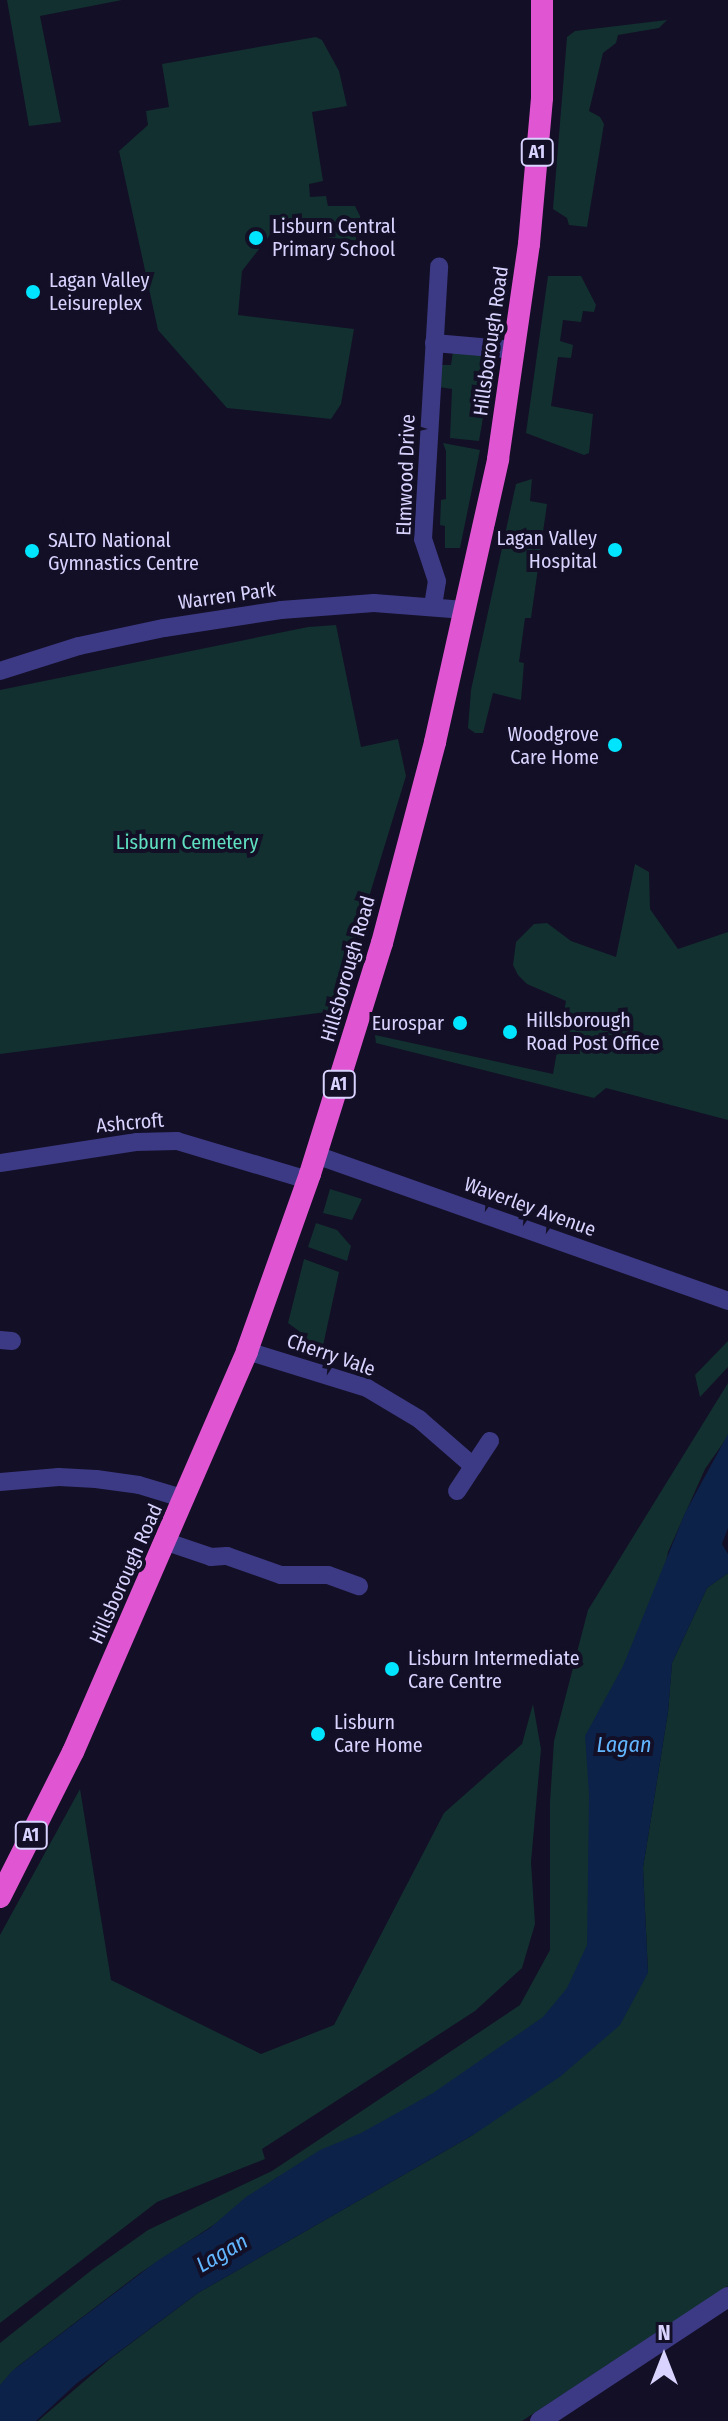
<!DOCTYPE html>
<html>
<head>
<meta charset="utf-8">
<style>
	body { margin:0 }
	#map { position:relative; width:728px; height:2421px; overflow:hidden; background:#130f26; font-family:"Fira Sans Condensed",sans-serif }
	div>[style] { position:absolute }
	.green>* { inset:0; background:#12302f }
	.water>* { inset:0; background:#0c2248 }
	.minor>* { height:18px; margin:-9px; padding:0 9px; transform-origin:9px; border-radius:9px; background:#3d3a85 }
	.tertiary>* { height:20px; margin:-10px; padding:0 10px; transform-origin:10px; border-radius:10px; background:#3d3a85 }
	.trunk>* { height:22px; margin:-11px; padding:0 11px; transform-origin:11px; border-radius:11px; background:#e055d1 }
	.dots>* { width:22px; height:22px; translate:-50% -50%; box-sizing:border-box; border:4px solid #130f26; border-radius:50% }
	span { translate:-50% -50%; white-space:nowrap; text-align:center; line-height:1.15; -webkit-text-stroke:8px #130f26; paint-order:stroke }
	.shield-label span { padding:2px 6px; background:#130f26; border:2px solid; border-radius:6px; -webkit-text-stroke-width:0 }
	.shield-label { font-size:18px; color:#d9d4ff; font-weight:700 }
	.poi-label { font-size:20px; color:#d9d4ff }
	.left { translate:0 -50%; text-align:left }
	.right { translate:-100% -50%; text-align:right }
	.street-label { font-size:20px; color:#d9d4ff }
	.park-label { font-size:20px; color:#5fe0c0 }
	.water-label { font-size:22px; color:#62b6ff; font-style:italic }
	.north { position:absolute; left:624px; top:2317px; width:80px; height:80px; -webkit-text-stroke:6px #130f26; paint-order:stroke; rotate:0deg; font-size:22px; font-weight:700; line-height:32px; text-align:center; color:#d9d4ff }
	.north::after { content:''; display:block; margin:auto; width:28px; height:36px; background:#d9d4ff; clip-path:polygon(50% 0,100% 100%,50% 72%,0 100%) }
</style>
</head>
<body>
<div id="map">
	<div class="green">
		<i style="clip-path:polygon(7px 0,122px 0,40px 16px,61px 122px,29px 126px)"></i>
		<i style="clip-path:polygon(667px 20px,659px 28px,618px 35px,616px 43px,603px 53px,589px 111px,600px 117px,604px 124px,587px 227px,569px 225px,567px 218px,553px 209px,567px 37px,575px 31px)"></i>
		<i style="clip-path:polygon(316px 37px,322px 40px,339px 71px,347px 106px,312px 112px,323px 181px,309px 184px,310px 197px,326px 196px,328px 206px,355px 206px,360px 216px,361px 241px,273px 231px,242px 271px,238px 315px,354px 329px,341px 404px,331px 419px,227px 408px,158px 330px,119px 151px,148px 125px,146px 111px,169px 107px,162px 64px)"></i>
		<i style="clip-path:polygon(548px 276px,581px 276px,596px 305px,594px 312px,583px 311px,581px 322px,563px 320px,560px 341px,573px 345px,571px 358px,558px 357px,551px 406px,593px 414px,589px 453px,584px 455px,526px 433px)"></i>
		<i style="clip-path:polygon(453px 351px,494px 353px,479px 441px,450px 438px,452px 389px,439px 387px,439px 365px,451px 365px)"></i>
		<i style="clip-path:polygon(443px 443px,480px 450px,460px 548px,445px 548px,445px 526px,440px 525px,441px 500px,446px 499px,446px 451px)"></i>
		<i style="clip-path:polygon(532px 479px,530px 501px,547px 504px,531px 618px,525px 618px,519px 662px,524px 663px,521px 700px,493px 693px,483px 733px,475px 733px,468px 728px,471px 690px,516px 484px)"></i>
		<i style="clip-path:polygon(336px 625px,361px 747px,398px 739px,406px 776px,334px 1011px,0 1054px,0 690px,308px 627px)"></i>
		<i style="clip-path:polygon(635px 864px,649px 872px,650px 909px,678px 949px,728px 932px,728px 1120px,606px 1088px,594px 1098px,376px 1043px,375px 1035px,553px 1074px,566px 1001px,527px 984px,518px 975px,513px 965px,516px 942px,534px 924px,547px 923px,571px 941px,616px 957px)"></i>
		<i style="clip-path:polygon(330px 1189px,362px 1199px,352px 1220px,323px 1213px)"></i>
		<i style="clip-path:polygon(316px 1223px,337px 1230px,351px 1246px,347px 1261px,308px 1247px)"></i>
		<i style="clip-path:polygon(304px 1259px,339px 1272px,321px 1355px,298px 1346px,299px 1331px,288px 1323px)"></i>
		<i style="clip-path:polygon(728px 1341px,728px 1367px,700px 1397px,695px 1375px)"></i>
		<i style="clip-path:polygon(728px 1383px,728px 1436px,705px 1469px,668px 1552px,588px 1951px,560px 2005px,506px 2051px,423px 2105px,276px 2178px,215px 2224px,140px 2273px,17px 2367px,0 2387px,0 2343px,93px 2269px,148px 2230px,272px 2171px,520px 2005px,550px 1950px,550px 1802px,554px 1741px,588px 1610px)"></i>
		<i style="clip-path:polygon(728px 1573px,728px 2286px,522px 2421px,38px 2421px,110px 2359px,198px 2293px,473px 2135px,648px 1973px,643px 1868px,668px 1712px,672px 1663px,707px 1588px)"></i>
		<i style="clip-path:polygon(533px 1704px,541px 1749px,531px 1862px,535px 1924px,522px 1968px,475px 2011px,262px 2149px,265px 2159px,157px 2202px,0 2323px,0 1935px,80px 1789px,111px 1980px,261px 2054px,334px 2025px,444px 1813px,522px 1744px)"></i>
	</div>
	<div class="water">
		<i style="clip-path:polygon(728px 1434px,728px 1528px,722px 1544px,728px 1554px,728px 1573px,707px 1588px,672px 1663px,668px 1712px,643px 1868px,648px 1973px,620px 2025px,561px 2076px,473px 2135px,198px 2293px,77px 2383px,36px 2421px,0 2421px,0 2385px,12px 2371px,157px 2261px,210px 2228px,246px 2197px,320px 2150px,361px 2133px,433px 2093px,543px 2017px,567px 1988px,587px 1945px,589px 1794px,585px 1736px,623px 1666px,685px 1513px)"></i>
	</div>
	<div class="minor">
		<i style="left:434px;top:343px;width:82px;rotate:4.9deg"></i>
		<i style="left:433px;top:606px;width:25px;rotate:-81deg"></i>
		<i style="left:437px;top:581px;width:44px;rotate:-108.4deg"></i>
		<i style="left:423px;top:539px;width:273px;rotate:-86.6deg"></i>
		<i style="left:0;top:671px;width:83px;rotate:-17.6deg"></i>
		<i style="left:79px;top:646px;width:87px;rotate:-12deg"></i>
		<i style="left:164px;top:628px;width:118px;rotate:-8.7deg"></i>
		<i style="left:281px;top:610px;width:93px;rotate:-4.3deg"></i>
		<i style="left:374px;top:603px;width:91px;rotate:4.4deg"></i>
		<i style="left:316px;top:1155px;width:437px;rotate:19.5deg"></i>
		<i style="left:0;top:1163px;width:137px;rotate:-8.8deg"></i>
		<i style="left:135px;top:1142px;width:42px;rotate:-1.4deg"></i>
		<i style="left:177px;top:1141px;width:137px;rotate:16.6deg"></i>
		<i style="left:0;top:1340px;width:12px;rotate:5deg"></i>
		<i style="left:247px;top:1351px;width:126px;rotate:17.1deg"></i>
		<i style="left:367px;top:1388px;width:61px;rotate:30.8deg"></i>
		<i style="left:419px;top:1419px;width:72px;rotate:41deg"></i>
		<i style="left:0;top:1482px;width:59px;rotate:-4.8deg"></i>
		<i style="left:59px;top:1477px;width:37px;rotate:3deg"></i>
		<i style="left:96px;top:1479px;width:43px;rotate:7.9deg"></i>
		<i style="left:139px;top:1485px;width:48px;rotate:16.9deg"></i>
		<i style="left:457px;top:1491px;width:60px;rotate:-56.6deg"></i>
		<i style="left:167px;top:1542px;width:46px;rotate:18.8deg"></i>
		<i style="left:211px;top:1557px;width:16px;rotate:-4deg"></i>
		<i style="left:227px;top:1556px;width:57px;rotate:19.4deg"></i>
		<i style="left:281px;top:1575px;width:47px"></i>
		<i style="left:328px;top:1575px;width:33px;rotate:20deg"></i>
	</div>
	<div class="tertiary">
		<i style="left:540px;top:2421px;width:225px;rotate:-33.4deg"></i>
	</div>
	<div class="trunk">
		<i style="left:0;top:1897px;width:162px;rotate:-63.3deg"></i>
		<i style="left:73px;top:1752px;width:437px;rotate:-66.5deg"></i>
		<i style="left:247px;top:1351px;width:188px;rotate:-70.4deg"></i>
		<i style="left:310px;top:1174px;width:242px;rotate:-72.7deg"></i>
		<i style="left:382px;top:943px;width:208px;rotate:-75.2deg"></i>
		<i style="left:435px;top:742px;width:290px;rotate:-77.4deg"></i>
		<i style="left:498px;top:459px;width:217px;rotate:-81.8deg"></i>
		<i style="left:529px;top:244px;width:147px;rotate:-84.9deg"></i>
		<i style="left:542px;top:98px;width:98px;rotate:-90deg"></i>
	</div>
	<div class="dots">
		<i style="left:256px;top:238px;background:#00e5ff"></i>
		<i style="left:33px;top:292px;background:#00e5ff"></i>
		<i style="left:615px;top:550px;background:#00e5ff"></i>
		<i style="left:32px;top:551px;background:#00e5ff"></i>
		<i style="left:615px;top:745px;background:#00e5ff"></i>
		<i style="left:460px;top:1023px;background:#00e5ff"></i>
		<i style="left:510px;top:1032px;background:#00e5ff"></i>
		<i style="left:392px;top:1669px;background:#00e5ff"></i>
		<i style="left:318px;top:1734px;background:#00e5ff"></i>
	</div>
	<div class="shield-label">
		<span style="left:537px;top:152px">A1</span>
		<span style="left:339px;top:1084px">A1</span>
		<span style="left:31px;top:1835px">A1</span>
	</div>
	<div class="poi-label">
		<span class="left" style="left:272px;top:238px">Lisburn Central<br>Primary School</span>
		<span class="left" style="left:49px;top:292px">Lagan Valley<br>Leisureplex</span>
		<span class="right" style="left:597px;top:550px">Lagan Valley<br>Hospital</span>
		<span class="left" style="left:48px;top:552px">SALTO National<br>Gymnastics Centre</span>
		<span class="right" style="left:599px;top:746px">Woodgrove<br>Care Home</span>
		<span class="left" style="left:526px;top:1032px">Hillsborough<br>Road Post Office</span>
		<span class="right" style="left:444px;top:1023px">Eurospar</span>
		<span class="left" style="left:408px;top:1670px">Lisburn Intermediate<br>Care Centre</span>
		<span class="left" style="left:334px;top:1734px">Lisburn<br>Care Home</span>
	</div>
	<div class="street-label">
		<span style="left:491px;top:341px;rotate:-82deg">Hillsborough Road</span>
		<span style="left:406px;top:475px;rotate:-88deg">Elmwood Drive</span>
		<span style="left:227px;top:596px;rotate:-8deg">Warren Park</span>
		<span style="left:348px;top:969px;rotate:-74deg">Hillsborough Road</span>
		<span style="left:130px;top:1123px;rotate:-5deg">Ashcroft</span>
		<span style="left:530px;top:1207px;rotate:20deg">Waverley Avenue</span>
		<span style="left:331px;top:1355px;rotate:19deg">Cherry Vale</span>
		<span style="left:126px;top:1574px;rotate:-66deg">Hillsborough Road</span>
	</div>
	<div class="park-label">
		<span style="left:187px;top:842px">Lisburn Cemetery</span>
	</div>
	<div class="water-label">
		<span style="left:624px;top:1745px">Lagan</span>
		<span style="left:222px;top:2253px;rotate:-30deg">Lagan</span>
	</div>
	<div class="north">N</div>
</div>
</body>
</html>
